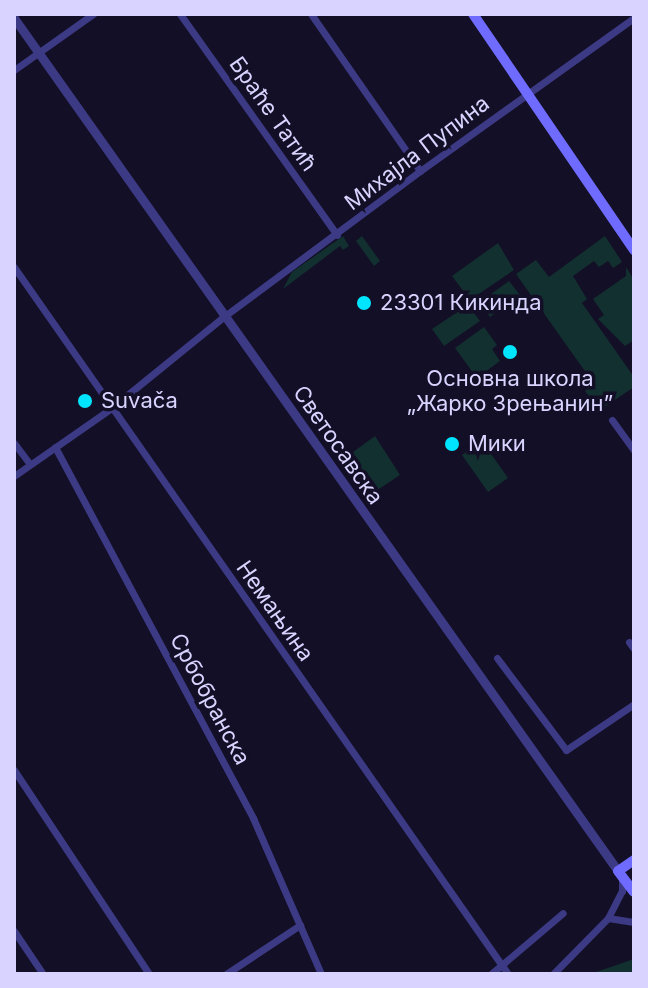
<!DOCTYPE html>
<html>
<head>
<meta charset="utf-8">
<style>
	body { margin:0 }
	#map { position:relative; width:648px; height:988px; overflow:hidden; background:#130f26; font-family:Inter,sans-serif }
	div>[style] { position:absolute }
	.green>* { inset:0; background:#12302f }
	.minor>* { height:7px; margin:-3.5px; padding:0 3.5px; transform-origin:3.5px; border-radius:3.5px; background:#3d3a85 }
	.tertiary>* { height:9px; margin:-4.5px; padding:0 4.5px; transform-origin:4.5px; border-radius:4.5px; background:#3d3a85 }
	.secondary>* { height:10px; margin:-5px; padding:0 5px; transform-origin:5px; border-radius:5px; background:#6f6bff }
	.dots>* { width:22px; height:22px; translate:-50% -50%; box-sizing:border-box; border:4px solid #130f26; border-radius:50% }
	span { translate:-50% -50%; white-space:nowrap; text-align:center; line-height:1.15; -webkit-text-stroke:7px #130f26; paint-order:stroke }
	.street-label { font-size:22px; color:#d9d4ff }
	.poi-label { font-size:22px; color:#d9d4ff }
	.left { translate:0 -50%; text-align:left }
	.frame { position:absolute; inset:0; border:16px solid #d9d4ff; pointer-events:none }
</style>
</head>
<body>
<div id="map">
	<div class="green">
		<i style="clip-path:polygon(343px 236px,349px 246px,343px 250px,340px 246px,283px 289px,292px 272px)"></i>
		<i style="clip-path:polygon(362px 236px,380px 261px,374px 266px,356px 241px)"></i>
		<i style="clip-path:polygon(605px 236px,622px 262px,613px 268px,608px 261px,599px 267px,594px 261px,573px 276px,587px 299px,582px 303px,634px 377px,634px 387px,600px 410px,585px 391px,594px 384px,516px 274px,536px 260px,549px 277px)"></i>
		<i style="clip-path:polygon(498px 243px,514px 270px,470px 300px,452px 276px)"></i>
		<i style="clip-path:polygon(626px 267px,634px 280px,634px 340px,625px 346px,598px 319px,604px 315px,593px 299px,626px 276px)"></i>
		<i style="clip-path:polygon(509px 281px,520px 295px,490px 317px,480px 302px)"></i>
		<i style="clip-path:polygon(468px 305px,480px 321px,444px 346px,432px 329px)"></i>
		<i style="clip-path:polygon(484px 327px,497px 345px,492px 349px,500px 361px,477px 378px,455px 348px)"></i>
		<i style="clip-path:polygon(375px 436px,400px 475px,370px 495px,345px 458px)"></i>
		<i style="clip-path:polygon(482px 441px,508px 478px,488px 492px,462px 455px)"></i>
		<i style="clip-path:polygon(634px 959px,634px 974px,594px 974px,596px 972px)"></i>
	</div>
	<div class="minor">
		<i style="left:180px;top:14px;width:271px;rotate:54.6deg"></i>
		<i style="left:311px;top:14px;width:191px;rotate:55.2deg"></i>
		<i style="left:14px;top:70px;width:97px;rotate:-35.3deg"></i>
		<i style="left:14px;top:267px;width:862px;rotate:55.06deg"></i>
		<i style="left:612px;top:420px;width:37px;rotate:54deg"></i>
		<i style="left:14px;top:443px;width:26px;rotate:53deg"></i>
		<i style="left:55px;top:447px;width:421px;rotate:61.9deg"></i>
		<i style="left:253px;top:818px;width:170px;rotate:66.4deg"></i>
		<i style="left:14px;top:476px;width:117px;rotate:-34.9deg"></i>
		<i style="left:110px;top:409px;width:144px;rotate:-39.1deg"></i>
		<i style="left:222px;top:318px;width:247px;rotate:-36.6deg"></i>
		<i style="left:420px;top:171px;width:263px;rotate:-35.6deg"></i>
		<i style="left:629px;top:642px;width:9px;rotate:54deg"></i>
		<i style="left:497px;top:658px;width:115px;rotate:53.1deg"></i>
		<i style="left:566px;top:750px;width:82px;rotate:-34.1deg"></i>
		<i style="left:14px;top:770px;width:245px;rotate:56.5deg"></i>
		<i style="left:608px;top:918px;width:26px;rotate:9deg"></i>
		<i style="left:14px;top:931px;width:52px;rotate:56deg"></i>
		<i style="left:226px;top:974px;width:89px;rotate:-33.5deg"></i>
		<i style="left:491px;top:974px;width:94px;rotate:-40.3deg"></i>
		<i style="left:553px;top:974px;width:78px;rotate:-45.5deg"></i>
		<i style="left:608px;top:918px;width:30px;rotate:-63deg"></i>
		<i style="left:622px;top:891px;width:13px;rotate:-90deg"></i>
	</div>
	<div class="tertiary">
		<i style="left:14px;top:18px;width:1045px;rotate:54.7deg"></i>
	</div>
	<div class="secondary">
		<i style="left:473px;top:14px;width:286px;rotate:55.7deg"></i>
		<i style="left:634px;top:860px;width:19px;rotate:145deg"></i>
		<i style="left:618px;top:871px;width:26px;rotate:53deg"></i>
	</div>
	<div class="dots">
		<i style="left:364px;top:303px;background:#00e5ff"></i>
		<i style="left:510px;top:352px;background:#00e5ff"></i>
		<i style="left:85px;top:401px;background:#00e5ff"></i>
		<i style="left:452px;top:444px;background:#00e5ff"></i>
	</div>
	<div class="street-label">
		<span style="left:273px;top:114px;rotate:55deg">Браће Татић</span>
		<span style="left:417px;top:153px;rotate:-37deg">Михајла Пупина</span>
		<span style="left:338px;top:445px;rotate:55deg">Светосавска</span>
		<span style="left:275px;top:611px;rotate:55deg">Немањина</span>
		<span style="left:210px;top:699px;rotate:62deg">Србобранска</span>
	</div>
	<div class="poi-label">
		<span class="left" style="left:380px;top:303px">23301 Кикинда</span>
		<span style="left:510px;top:391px">Основна школа<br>„Жарко Зрењанин”</span>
		<span class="left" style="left:101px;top:401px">Suvača</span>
		<span class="left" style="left:468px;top:444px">Мики</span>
	</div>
	<div class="frame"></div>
</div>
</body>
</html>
